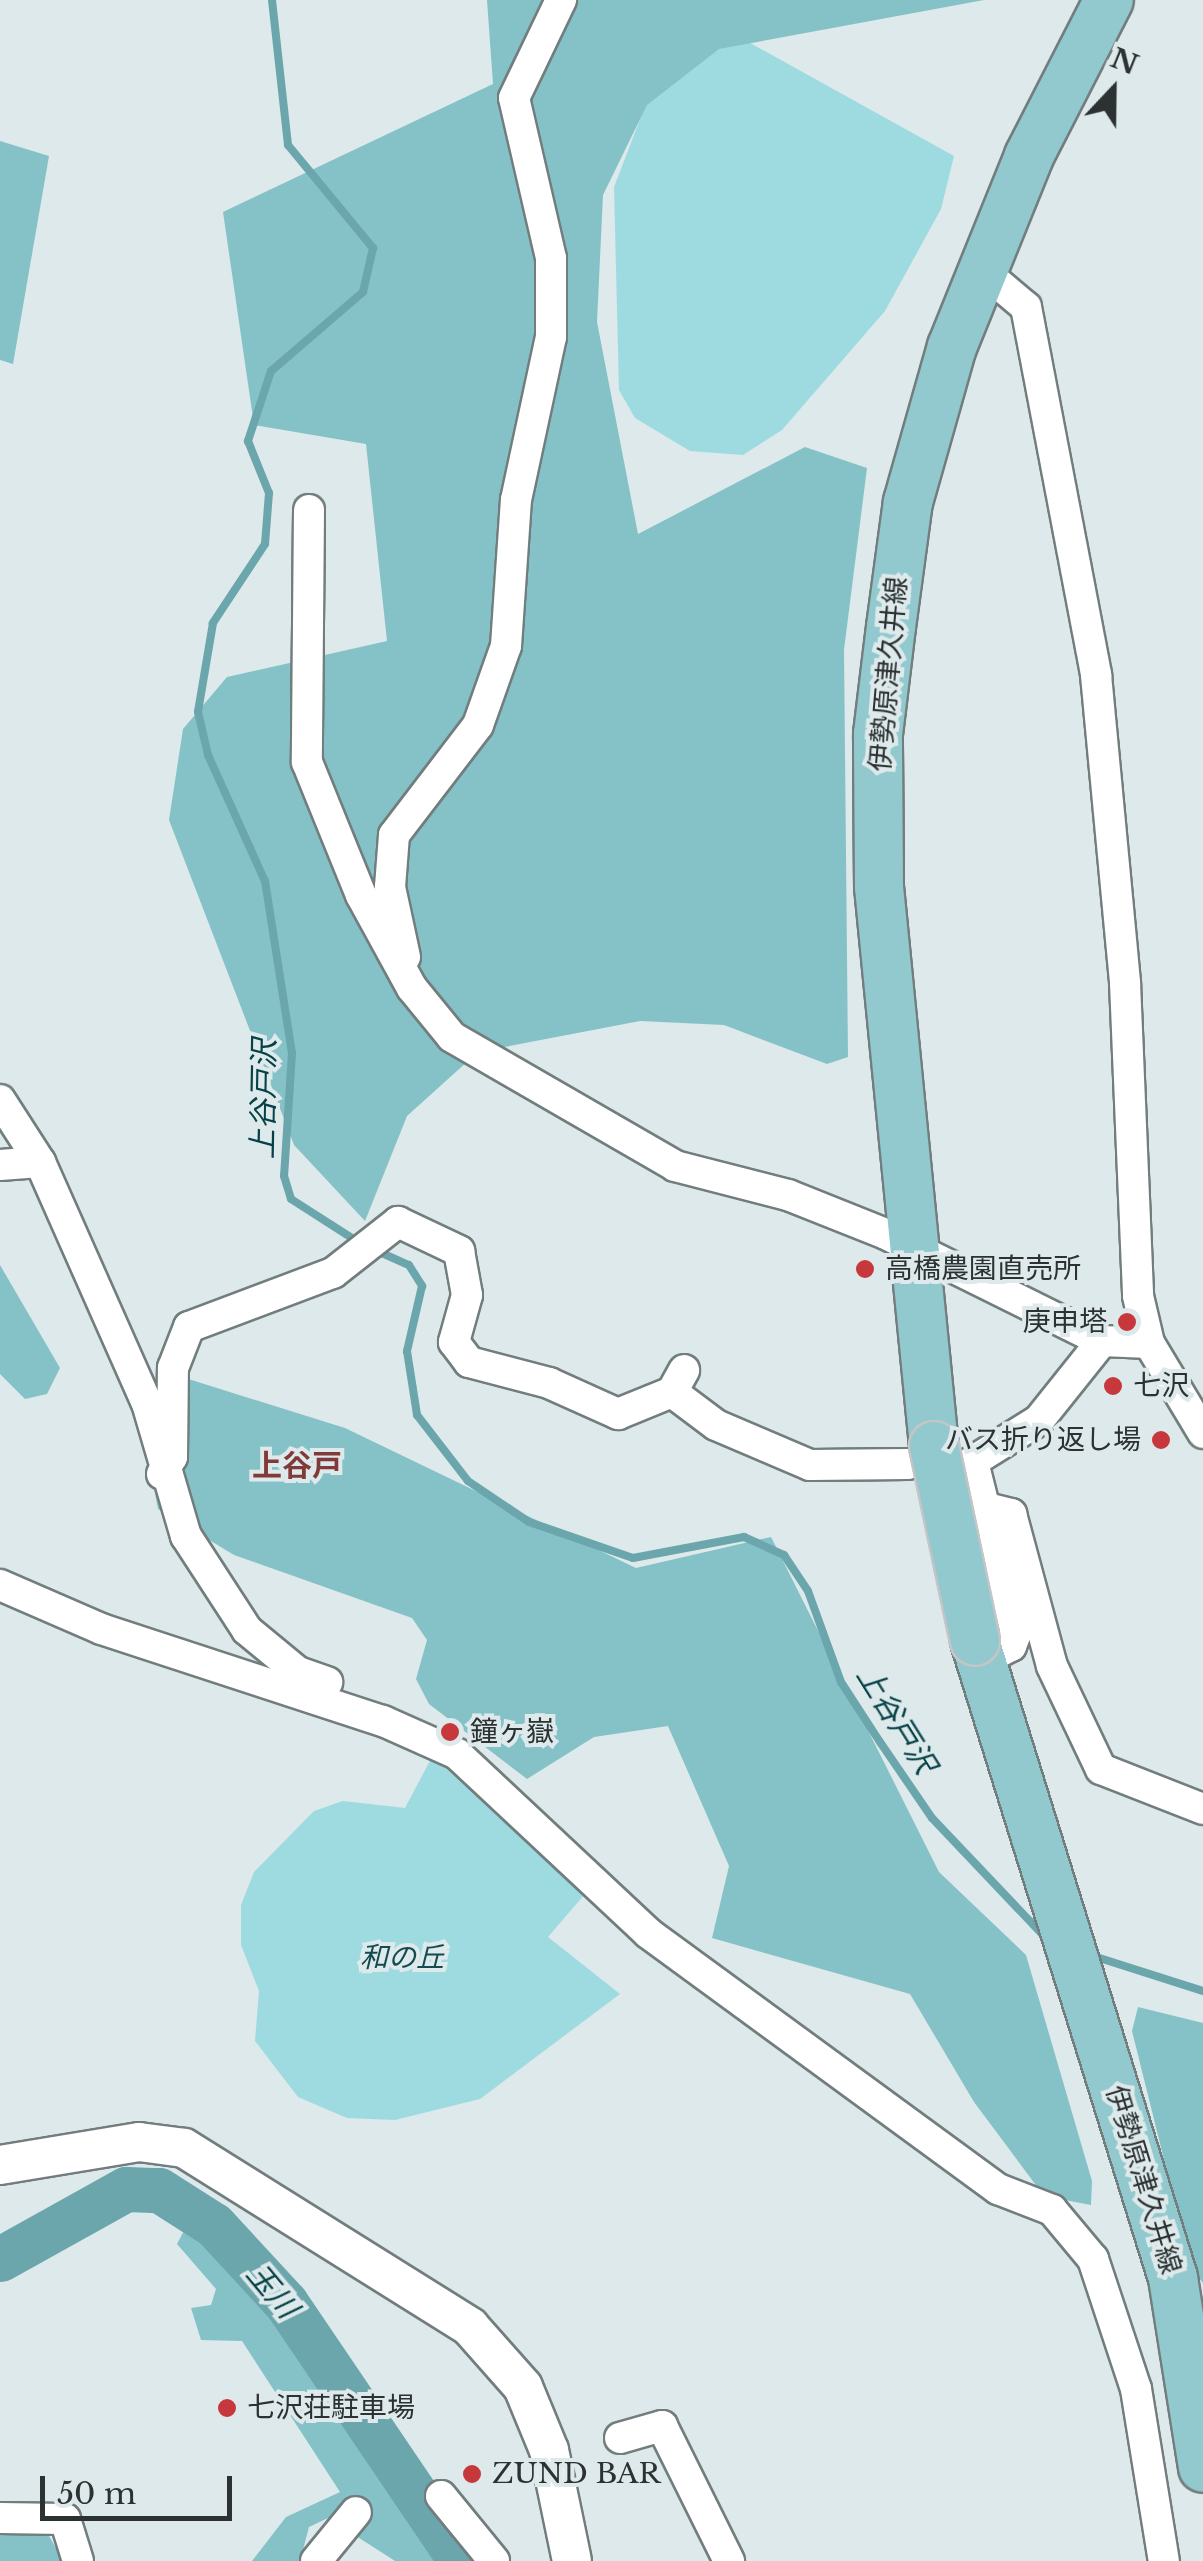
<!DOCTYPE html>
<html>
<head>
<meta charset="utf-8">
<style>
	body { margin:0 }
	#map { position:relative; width:1203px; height:2561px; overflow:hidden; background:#dde9ea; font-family:"Libre Baskerville","Noto Sans JP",serif }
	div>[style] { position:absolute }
	.green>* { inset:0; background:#9edbe1 }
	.forest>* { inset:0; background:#85c2c8 }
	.stream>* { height:8px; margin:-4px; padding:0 4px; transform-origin:4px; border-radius:4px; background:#6aa6ac }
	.river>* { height:45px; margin:-22.5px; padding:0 22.5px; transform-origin:22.5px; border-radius:22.5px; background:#6aa6ac }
	.roads { filter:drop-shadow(2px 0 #727d7e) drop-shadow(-2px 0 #727d7e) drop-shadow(0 2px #727d7e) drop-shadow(0 -2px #727d7e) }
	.minor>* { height:30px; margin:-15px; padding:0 15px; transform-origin:15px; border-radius:15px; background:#fff }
	.tertiary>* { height:38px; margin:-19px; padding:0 19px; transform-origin:19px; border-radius:19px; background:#fff }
	.primary>* { height:48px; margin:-24px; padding:0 24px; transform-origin:24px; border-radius:24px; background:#92c9ce }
	.bridges { filter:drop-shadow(2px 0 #c4c5c6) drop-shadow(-2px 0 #c4c5c6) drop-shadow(0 2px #c4c5c6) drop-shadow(0 -2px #c4c5c6) }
	.primary-bridge>* { height:48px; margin:-24px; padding:0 24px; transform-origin:24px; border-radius:24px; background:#92c9ce }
	.dots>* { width:28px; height:28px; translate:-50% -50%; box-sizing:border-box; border:5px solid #dde9ea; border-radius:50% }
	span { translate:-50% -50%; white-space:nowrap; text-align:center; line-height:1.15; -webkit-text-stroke:8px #dde9ea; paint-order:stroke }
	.street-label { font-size:28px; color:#2c3132 }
	.poi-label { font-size:28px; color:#2c3132 }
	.left { translate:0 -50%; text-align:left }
	.right { translate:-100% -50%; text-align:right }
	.park-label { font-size:28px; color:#144b50; font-style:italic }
	.water-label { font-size:30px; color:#054146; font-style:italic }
	.neighbourhood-label { font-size:30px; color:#823a38; font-weight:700 }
	.north { position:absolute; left:1063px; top:40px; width:100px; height:100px; -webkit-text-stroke:8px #dde9ea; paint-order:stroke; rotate:22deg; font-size:28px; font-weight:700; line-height:40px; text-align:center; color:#2c3132 }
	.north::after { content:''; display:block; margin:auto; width:35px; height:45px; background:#2c3132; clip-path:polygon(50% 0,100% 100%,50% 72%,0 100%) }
	.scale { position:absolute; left:40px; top:2476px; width:192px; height:45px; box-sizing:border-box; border:5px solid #2c3132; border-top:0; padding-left:12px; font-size:30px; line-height:35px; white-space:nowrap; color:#2c3132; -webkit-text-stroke:8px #dde9ea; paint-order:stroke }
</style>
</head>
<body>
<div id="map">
	<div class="green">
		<i style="clip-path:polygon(714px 23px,954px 156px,941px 209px,885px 311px,782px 430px,743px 455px,690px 451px,635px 418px,619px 390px,614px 187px,664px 57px)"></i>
		<i style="clip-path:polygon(432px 1757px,590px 1888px,548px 1937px,620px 1994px,480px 2099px,395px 2120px,347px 2118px,298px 2097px,255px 2041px,259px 1991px,241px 1945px,241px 1905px,254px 1872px,314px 1811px,343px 1801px,405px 1808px)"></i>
	</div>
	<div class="forest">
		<i style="clip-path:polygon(487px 0,984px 0,719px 49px,647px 105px,603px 195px,597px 322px,638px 534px,805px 447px,867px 468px,844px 650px,848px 1057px,827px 1064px,724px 1025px,640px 1021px,478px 1052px,407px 1116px,365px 1221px,294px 1145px,169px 820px,183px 729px,227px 677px,387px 641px,366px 444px,254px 425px,223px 212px,493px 84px)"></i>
		<i style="clip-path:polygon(0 141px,49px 156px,13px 364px,0 360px)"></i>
		<i style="clip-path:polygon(0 1265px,60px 1368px,47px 1394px,25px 1399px,0 1374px)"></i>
		<i style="clip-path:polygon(182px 1377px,345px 1428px,636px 1568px,771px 1537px,939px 1872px,1026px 1955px,1092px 2181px,1091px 2205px,1044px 2196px,974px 2102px,910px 1994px,712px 1938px,729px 1866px,668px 1726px,594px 1737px,527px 1779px,429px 1704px,416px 1679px,427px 1640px,412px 1618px,234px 1555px,158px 1509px,140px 1416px)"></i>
		<i style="clip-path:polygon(1138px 2007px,1203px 2023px,1203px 2283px,1191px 2268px,1132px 2031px)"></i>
		<i style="clip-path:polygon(186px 2227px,267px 2295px,347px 2405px,358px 2440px,393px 2480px,424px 2485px,473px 2561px,395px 2561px,328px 2518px,309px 2527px,300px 2561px,252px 2561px,286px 2517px,340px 2492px,242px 2341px,201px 2340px,191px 2308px,211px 2305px,216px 2289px,177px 2244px)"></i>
		<i style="clip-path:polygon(0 2525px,43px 2525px,63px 2561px,0 2561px)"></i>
	</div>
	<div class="stream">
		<i style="left:272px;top:0;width:146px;rotate:83.7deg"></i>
		<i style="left:288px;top:145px;width:134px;rotate:50.5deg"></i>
		<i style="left:373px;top:248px;width:45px;rotate:102.8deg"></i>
		<i style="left:363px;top:292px;width:121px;rotate:139.3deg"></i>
		<i style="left:271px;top:371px;width:74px;rotate:108.2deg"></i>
		<i style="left:248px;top:441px;width:56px;rotate:68deg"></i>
		<i style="left:269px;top:493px;width:51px;rotate:94.5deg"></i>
		<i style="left:265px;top:544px;width:95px;rotate:123.4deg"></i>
		<i style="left:213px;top:623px;width:90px;rotate:99.6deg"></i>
		<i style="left:198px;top:712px;width:44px;rotate:76.9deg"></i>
		<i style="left:208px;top:755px;width:138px;rotate:65.7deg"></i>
		<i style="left:265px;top:881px;width:174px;rotate:81.1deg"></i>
		<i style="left:292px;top:1053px;width:123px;rotate:93.7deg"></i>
		<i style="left:284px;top:1176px;width:24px;rotate:73deg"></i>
		<i style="left:291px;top:1199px;width:80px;rotate:32.7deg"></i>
		<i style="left:375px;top:1250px;width:37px;rotate:24deg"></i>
		<i style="left:409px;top:1265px;width:25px;rotate:58deg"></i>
		<i style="left:422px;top:1286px;width:67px;rotate:103deg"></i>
		<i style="left:407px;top:1351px;width:65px;rotate:81.1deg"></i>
		<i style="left:417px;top:1415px;width:83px;rotate:52.3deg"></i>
		<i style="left:468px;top:1481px;width:73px;rotate:33.9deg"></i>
		<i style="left:529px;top:1522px;width:110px;rotate:19.1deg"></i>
		<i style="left:633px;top:1558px;width:113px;rotate:-10.7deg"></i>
		<i style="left:744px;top:1537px;width:44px;rotate:24.2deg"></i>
		<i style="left:784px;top:1555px;width:43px;rotate:56.3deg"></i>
		<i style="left:808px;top:1591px;width:97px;rotate:70.1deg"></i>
		<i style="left:841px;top:1682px;width:72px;rotate:57deg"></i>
		<i style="left:880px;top:1742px;width:92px;rotate:55.6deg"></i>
		<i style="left:932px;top:1818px;width:164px;rotate:46.5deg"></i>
		<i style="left:1090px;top:1955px;width:119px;rotate:17.7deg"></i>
	</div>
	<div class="river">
		<i style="left:0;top:2259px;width:144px;rotate:-29.1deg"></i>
		<i style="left:126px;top:2189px;width:33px;rotate:2deg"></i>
		<i style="left:159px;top:2190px;width:65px;rotate:32.5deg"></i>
		<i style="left:214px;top:2225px;width:106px;rotate:47.3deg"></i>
		<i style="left:286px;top:2303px;width:312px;rotate:55.9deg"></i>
	</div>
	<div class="roads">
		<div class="minor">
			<i style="left:982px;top:270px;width:57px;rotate:40.1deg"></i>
			<i style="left:1026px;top:307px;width:375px;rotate:79.2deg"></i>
			<i style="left:1096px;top:675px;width:309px;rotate:84.6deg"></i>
			<i style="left:1125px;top:983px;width:313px;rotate:87.6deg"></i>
			<i style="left:1138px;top:1296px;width:48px;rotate:76.8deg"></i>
			<i style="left:1149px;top:1343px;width:105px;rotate:59deg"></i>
			<i style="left:309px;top:510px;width:252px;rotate:90.5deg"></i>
			<i style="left:307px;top:762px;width:144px;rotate:67.9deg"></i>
			<i style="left:361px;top:895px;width:106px;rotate:61.3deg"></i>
			<i style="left:412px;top:988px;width:63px;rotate:50.8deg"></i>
			<i style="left:452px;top:1037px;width:258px;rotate:30deg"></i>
			<i style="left:675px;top:1166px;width:117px;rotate:14.4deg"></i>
			<i style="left:788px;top:1195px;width:105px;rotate:21.7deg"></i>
			<i style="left:886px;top:1234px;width:241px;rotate:26.4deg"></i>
			<i style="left:1102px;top:1341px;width:47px;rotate:2.4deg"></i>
			<i style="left:405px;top:957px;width:72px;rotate:-102.1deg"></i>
			<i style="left:390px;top:887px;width:52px;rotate:-85.6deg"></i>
			<i style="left:394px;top:835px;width:138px;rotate:-52.6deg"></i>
			<i style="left:478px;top:725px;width:84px;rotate:-70.5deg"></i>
			<i style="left:506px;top:646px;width:146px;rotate:-86.1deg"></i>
			<i style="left:516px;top:500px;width:167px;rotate:-77.9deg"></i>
			<i style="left:551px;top:337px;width:79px;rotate:-90deg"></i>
			<i style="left:551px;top:258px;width:164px;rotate:-103deg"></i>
			<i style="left:514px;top:98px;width:109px;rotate:-64.4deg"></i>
			<i style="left:0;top:1100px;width:74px;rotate:57.2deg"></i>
			<i style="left:40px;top:1162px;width:264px;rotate:66.1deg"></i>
			<i style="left:147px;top:1403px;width:139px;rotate:73.7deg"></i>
			<i style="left:186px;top:1536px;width:112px;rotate:57deg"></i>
			<i style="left:247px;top:1630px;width:66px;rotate:39.5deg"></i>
			<i style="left:298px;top:1672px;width:31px;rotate:19deg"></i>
			<i style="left:0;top:1165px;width:40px;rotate:-4.3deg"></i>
			<i style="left:672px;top:1392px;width:55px;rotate:36.9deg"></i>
			<i style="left:716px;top:1425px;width:102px;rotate:23.1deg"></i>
			<i style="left:810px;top:1465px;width:98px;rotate:-0.6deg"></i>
			<i style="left:973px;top:1462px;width:176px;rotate:75.9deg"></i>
			<i style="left:1016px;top:1633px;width:14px;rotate:111deg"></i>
			<i style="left:1011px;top:1646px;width:35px;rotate:153deg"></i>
			<i style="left:967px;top:1465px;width:85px;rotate:-32deg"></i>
			<i style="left:1039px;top:1420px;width:101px;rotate:-51.4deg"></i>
			<i style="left:162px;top:1474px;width:20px;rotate:-60deg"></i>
			<i style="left:172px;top:1457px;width:89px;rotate:-89.4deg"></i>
			<i style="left:173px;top:1368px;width:44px;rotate:-68.7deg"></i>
			<i style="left:189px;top:1327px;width:154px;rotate:-20.6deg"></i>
			<i style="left:333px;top:1273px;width:83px;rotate:-38.1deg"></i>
			<i style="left:398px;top:1222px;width:68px;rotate:25.4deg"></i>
			<i style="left:459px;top:1251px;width:45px;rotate:79.7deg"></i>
			<i style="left:467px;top:1295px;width:49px;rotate:105.5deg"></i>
			<i style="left:454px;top:1342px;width:25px;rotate:53deg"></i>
			<i style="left:469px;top:1362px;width:83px;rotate:14.7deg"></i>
			<i style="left:549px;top:1383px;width:76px;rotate:24.2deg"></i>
			<i style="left:618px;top:1414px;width:58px;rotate:-22.2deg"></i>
			<i style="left:672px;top:1392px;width:25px;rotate:-61deg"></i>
			<i style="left:991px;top:1509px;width:21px;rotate:14deg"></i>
			<i style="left:1011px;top:1514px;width:157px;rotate:74.9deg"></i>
			<i style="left:1052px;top:1666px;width:114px;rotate:64.6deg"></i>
			<i style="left:1101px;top:1769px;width:110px;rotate:21.4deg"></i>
			<i style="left:0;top:1585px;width:110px;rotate:23.5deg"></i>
			<i style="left:101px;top:1629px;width:297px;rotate:18.1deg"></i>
			<i style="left:383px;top:1721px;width:81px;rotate:24deg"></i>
			<i style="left:457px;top:1754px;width:262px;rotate:43.1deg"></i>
			<i style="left:648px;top:1933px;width:434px;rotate:36.2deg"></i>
			<i style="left:998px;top:2189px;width:58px;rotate:21.3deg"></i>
			<i style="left:1052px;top:2210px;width:64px;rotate:50.1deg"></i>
			<i style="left:1093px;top:2259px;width:137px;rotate:71.7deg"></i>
			<i style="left:1136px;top:2389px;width:174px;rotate:80.8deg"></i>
			<i style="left:620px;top:2438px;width:44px;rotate:-15.9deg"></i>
			<i style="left:662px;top:2426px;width:151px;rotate:63.6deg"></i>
			<i style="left:441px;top:2496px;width:84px;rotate:50.8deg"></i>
			<i style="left:0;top:2518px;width:65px;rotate:0.9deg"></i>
			<i style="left:65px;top:2519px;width:44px;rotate:72.8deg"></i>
			<i style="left:316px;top:2561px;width:63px;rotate:-50.8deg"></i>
		</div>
		<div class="tertiary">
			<i style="left:0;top:2165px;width:141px;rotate:-9.4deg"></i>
			<i style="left:139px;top:2142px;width:45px;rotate:7.6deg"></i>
			<i style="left:184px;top:2148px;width:337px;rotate:32deg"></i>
			<i style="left:470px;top:2327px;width:80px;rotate:48.5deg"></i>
			<i style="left:523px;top:2387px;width:68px;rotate:67.6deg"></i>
			<i style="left:549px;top:2450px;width:113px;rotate:78.3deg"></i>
		</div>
		<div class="primary">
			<i style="left:934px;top:1446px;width:562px;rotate:-95.62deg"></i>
			<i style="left:879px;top:887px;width:153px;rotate:-90.4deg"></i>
			<i style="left:878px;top:734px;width:108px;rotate:-83.1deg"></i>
			<i style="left:891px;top:627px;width:126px;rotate:-82.3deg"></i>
			<i style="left:908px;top:502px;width:161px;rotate:-74.2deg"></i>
			<i style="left:952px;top:347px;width:206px;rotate:-68deg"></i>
			<i style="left:1029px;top:156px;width:175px;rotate:-62.9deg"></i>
			<i style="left:975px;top:1641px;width:667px;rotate:72.73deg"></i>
			<i style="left:1173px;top:2278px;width:192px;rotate:81deg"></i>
		</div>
	</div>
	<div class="bridges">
		<div class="primary-bridge">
			<i style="left:934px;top:1446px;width:199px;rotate:78.1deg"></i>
		</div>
	</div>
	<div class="dots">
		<i style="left:865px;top:1269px;background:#c7383c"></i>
		<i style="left:1127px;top:1322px;background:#c7383c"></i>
		<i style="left:1113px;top:1386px;background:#c7383c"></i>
		<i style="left:1161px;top:1440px;background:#c7383c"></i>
		<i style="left:450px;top:1732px;background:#c7383c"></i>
		<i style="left:227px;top:2408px;background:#c7383c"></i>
		<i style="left:472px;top:2474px;background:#c7383c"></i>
	</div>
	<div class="street-label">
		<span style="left:889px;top:674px;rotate:-85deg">伊勢原津久井線</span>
		<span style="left:1143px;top:2180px;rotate:73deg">伊勢原津久井線</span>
	</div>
	<div class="poi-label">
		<span class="left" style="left:885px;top:1269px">高橋農園直売所</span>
		<span class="right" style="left:1107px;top:1322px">庚申塔</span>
		<span class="left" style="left:1133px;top:1386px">七沢</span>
		<span class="right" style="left:1141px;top:1440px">バス折り返し場</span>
		<span class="left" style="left:470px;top:1732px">鐘ヶ嶽</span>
		<span class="left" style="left:247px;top:2408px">七沢荘駐車場</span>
		<span class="left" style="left:492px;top:2474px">ZUND BAR</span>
	</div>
	<div class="park-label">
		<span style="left:402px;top:1958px">和の丘</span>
	</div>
	<div class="water-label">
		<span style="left:264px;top:1099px;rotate:-89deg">上谷戸沢</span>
		<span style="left:896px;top:1720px;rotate:58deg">上谷戸沢</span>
		<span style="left:272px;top:2291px;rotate:50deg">玉川</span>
	</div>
	<div class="neighbourhood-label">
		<span style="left:297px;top:1466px">上谷戸</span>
	</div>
	<div class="north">N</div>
	<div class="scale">50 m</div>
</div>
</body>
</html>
